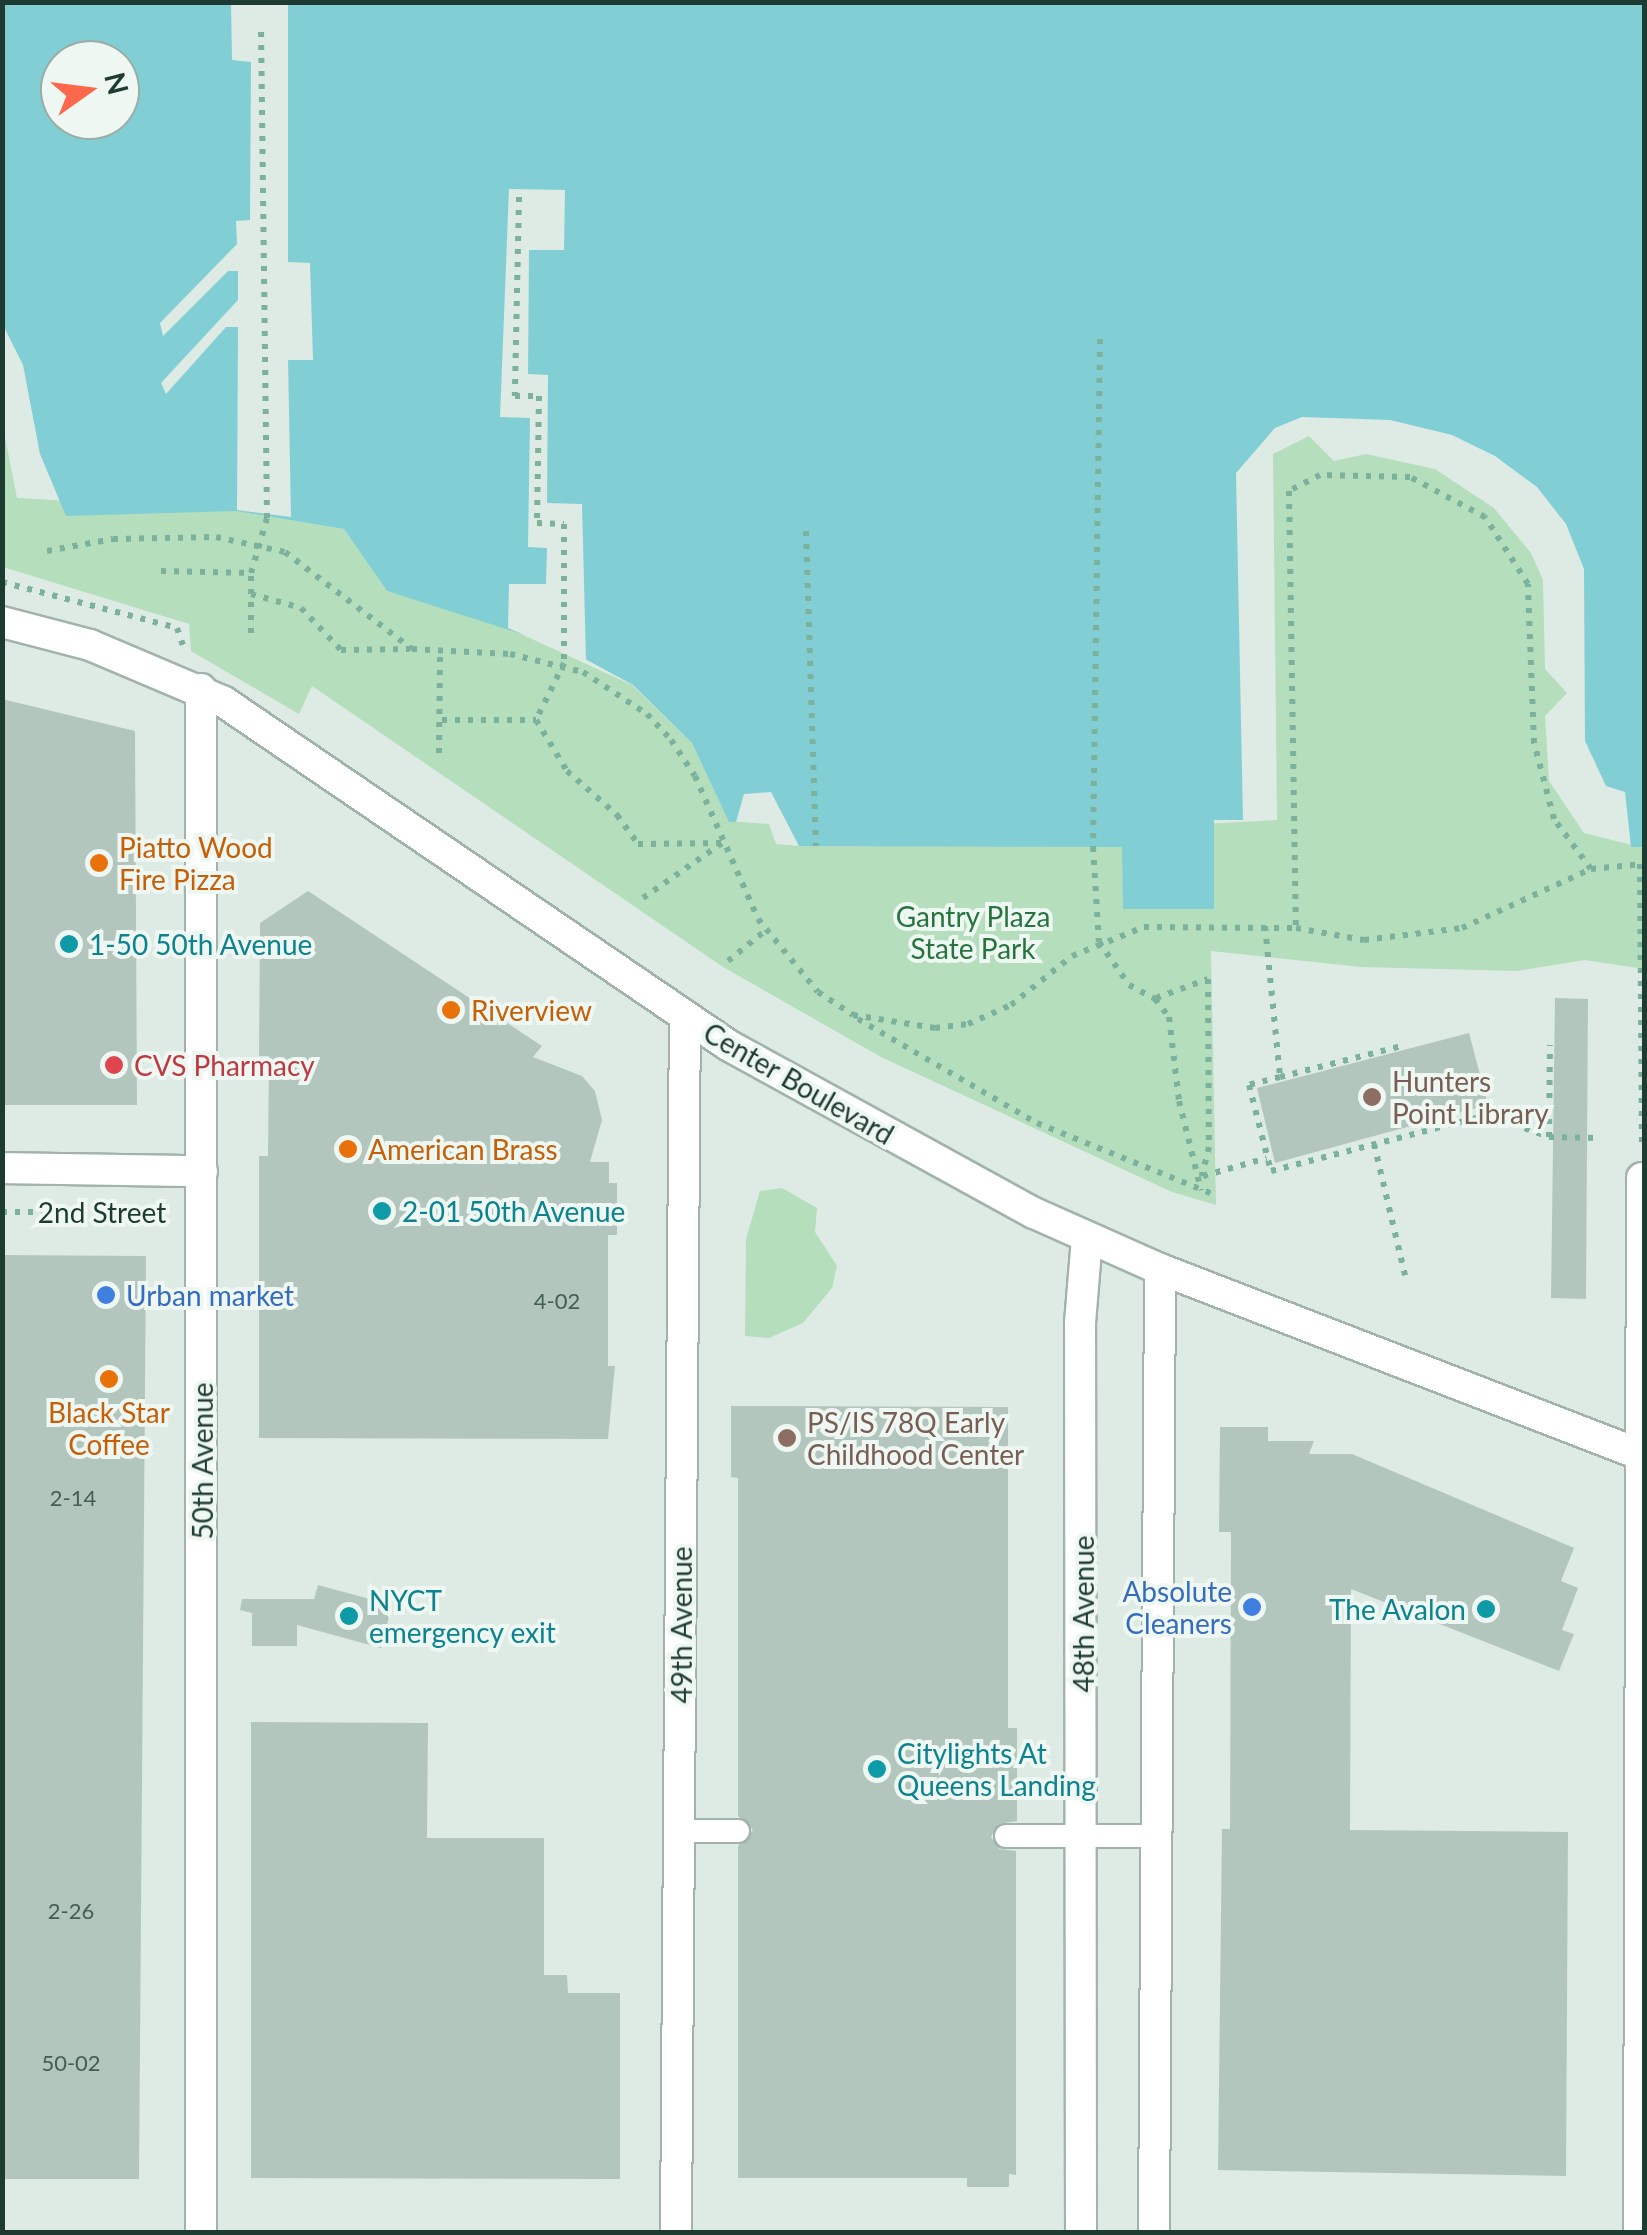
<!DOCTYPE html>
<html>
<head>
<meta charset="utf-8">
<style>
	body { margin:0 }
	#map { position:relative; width:1647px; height:2235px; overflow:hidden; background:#deebe4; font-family:Lato,sans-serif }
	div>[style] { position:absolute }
	.green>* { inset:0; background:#b5debd }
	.water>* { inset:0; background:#81cfd5 }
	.pier>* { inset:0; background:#deebe4 }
	.building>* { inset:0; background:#b3c6bd }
	.path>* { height:6px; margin-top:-3px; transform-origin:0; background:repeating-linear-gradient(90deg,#7cb19c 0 5px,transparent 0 13px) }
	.roads { filter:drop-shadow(2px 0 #a1b3ab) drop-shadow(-2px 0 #a1b3ab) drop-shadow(0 2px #a1b3ab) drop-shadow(0 -2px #a1b3ab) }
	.lane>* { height:22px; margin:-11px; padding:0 11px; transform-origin:11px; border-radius:11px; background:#fff }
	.street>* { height:30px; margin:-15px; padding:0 15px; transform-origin:15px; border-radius:15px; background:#fff }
	.dots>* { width:28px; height:28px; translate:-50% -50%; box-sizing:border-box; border:5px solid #eef7f2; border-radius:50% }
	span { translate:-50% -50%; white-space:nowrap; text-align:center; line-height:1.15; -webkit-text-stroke:8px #eef7f2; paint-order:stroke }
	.number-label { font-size:22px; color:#435e54 }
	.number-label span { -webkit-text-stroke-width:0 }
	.food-label { font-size:28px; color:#c56008 }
	.left { translate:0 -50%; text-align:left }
	.park-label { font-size:28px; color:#26753e }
	.culture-label { font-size:28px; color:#0d838f }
	.right { translate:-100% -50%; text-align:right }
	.health-label { font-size:28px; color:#be3a42 }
	.education-label { font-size:28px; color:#785e54 }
	.street-label { font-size:28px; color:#1e3b31 }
	.shop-label { font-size:28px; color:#366cbe }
	.frame { position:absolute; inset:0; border:5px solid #1e3b31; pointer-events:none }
	.north { position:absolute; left:40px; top:40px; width:100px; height:100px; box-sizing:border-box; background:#eef7f2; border:2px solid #9baca5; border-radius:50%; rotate:76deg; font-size:28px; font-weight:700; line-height:40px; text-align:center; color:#1e3b31 }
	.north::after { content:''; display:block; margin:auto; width:35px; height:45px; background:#fc684b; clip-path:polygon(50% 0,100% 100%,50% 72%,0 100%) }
</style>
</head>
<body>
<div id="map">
	<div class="green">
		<i style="clip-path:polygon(2px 422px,17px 498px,237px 510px,344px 529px,387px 591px,508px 628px,632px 685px,692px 743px,729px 821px,769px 824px,776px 844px,799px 846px,1277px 820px,1273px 454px,1309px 436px,1334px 461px,1366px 454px,1435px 469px,1494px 508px,1531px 553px,1543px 580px,1545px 669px,1567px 693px,1545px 716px,1549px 781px,1584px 833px,1644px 848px,1644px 969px,1585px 960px,1517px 971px,1361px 967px,1211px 951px,1216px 1205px,1172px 1192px,881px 1057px,723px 967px,312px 686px,299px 714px,191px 651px,189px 624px,3px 567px)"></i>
		<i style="clip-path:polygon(782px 1188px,817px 1208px,815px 1232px,837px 1266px,832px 1288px,803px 1323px,769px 1338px,745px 1336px,746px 1239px,760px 1191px)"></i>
	</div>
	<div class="water">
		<i style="clip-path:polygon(evenodd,3px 3px,1644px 3px,1644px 847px,1631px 847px,1625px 792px,1606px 786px,1585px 741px,1584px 569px,1566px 524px,1537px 487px,1495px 456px,1452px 435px,1390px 420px,1302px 417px,1275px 428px,1236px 473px,1243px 820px,1214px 820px,1214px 909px,1123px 909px,1122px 847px,799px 846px,771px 792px,744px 794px,736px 822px,729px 822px,692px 743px,633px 685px,563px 647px,387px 591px,344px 529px,237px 511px,66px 516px,40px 454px,23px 365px,3px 325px,3px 3px,60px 60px,120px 60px,120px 120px,60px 120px,60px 60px)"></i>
	</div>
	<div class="pier">
		<i style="clip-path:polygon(231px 3px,288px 3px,288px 262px,310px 263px,313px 360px,288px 360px,291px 517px,237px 510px,238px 327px,226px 327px,166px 394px,161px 383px,238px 300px,238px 271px,228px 271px,163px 336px,160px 323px,237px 244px,236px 221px,250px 220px,251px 62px,232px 60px)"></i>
		<i style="clip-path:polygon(509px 189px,565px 190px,564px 250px,529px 250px,528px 374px,548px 375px,547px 503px,582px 504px,586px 661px,508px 628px,509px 584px,546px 584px,547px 548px,528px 547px,530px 418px,500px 417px)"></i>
	</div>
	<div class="building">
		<i style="clip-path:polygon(2px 699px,135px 731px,137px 1105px,2px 1105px)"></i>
		<i style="clip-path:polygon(308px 891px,542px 1046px,533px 1057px,582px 1076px,595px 1091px,602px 1120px,590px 1162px,609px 1162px,609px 1183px,617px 1183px,617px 1235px,608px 1235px,608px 1366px,615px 1366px,608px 1439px,259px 1438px,259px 1156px,268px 1156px,269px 1056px,259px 1056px,260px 923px)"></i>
		<i style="clip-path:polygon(1555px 998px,1588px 999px,1586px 1299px,1551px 1298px)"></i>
		<i style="clip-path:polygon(1469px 1033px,1488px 1105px,1275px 1163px,1257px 1088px)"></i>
		<i style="clip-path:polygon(2px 1255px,146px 1256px,139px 2179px,2px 2179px)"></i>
		<i style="clip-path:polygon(731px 1406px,1008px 1407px,1008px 1728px,1017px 1728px,1017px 1821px,998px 1824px,991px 1837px,999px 1849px,1016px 1851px,1016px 2175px,1009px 2174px,1009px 2187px,967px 2187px,967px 2178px,738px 2178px,738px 1846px,753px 1830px,738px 1816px,738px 1478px,731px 1477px)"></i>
		<i style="clip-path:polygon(1220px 1427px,1268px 1427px,1268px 1441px,1314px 1441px,1309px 1454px,1352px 1454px,1574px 1548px,1561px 1581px,1578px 1588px,1562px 1630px,1574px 1634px,1559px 1671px,1351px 1589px,1350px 1830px,1568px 1832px,1566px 2176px,1218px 2170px,1222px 1829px,1230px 1829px,1231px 1532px,1219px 1532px)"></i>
		<i style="clip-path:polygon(318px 1585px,392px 1605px,381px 1648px,297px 1625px,297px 1646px,252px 1646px,252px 1613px,240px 1610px,242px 1599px,314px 1599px)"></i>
		<i style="clip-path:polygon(251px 1722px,428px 1723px,427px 1838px,544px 1838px,544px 1975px,567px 1975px,568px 1993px,620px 1993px,620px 2179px,251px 2178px)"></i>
	</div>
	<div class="path">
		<i style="left:519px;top:197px;width:199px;rotate:91.2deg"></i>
		<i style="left:515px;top:396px;width:24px"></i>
		<i style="left:539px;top:396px;width:127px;rotate:90.9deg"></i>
		<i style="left:537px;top:523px;width:27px;rotate:2deg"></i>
		<i style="left:564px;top:524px;width:139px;rotate:90deg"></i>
		<i style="left:564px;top:663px;width:64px;rotate:116.2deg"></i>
		<i style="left:1100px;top:339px;width:508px;rotate:90.79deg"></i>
		<i style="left:1093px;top:847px;width:95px;rotate:86.4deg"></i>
		<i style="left:1099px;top:942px;width:52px;rotate:55.1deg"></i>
		<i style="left:1129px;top:985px;width:30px;rotate:28deg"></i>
		<i style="left:1155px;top:999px;width:23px;rotate:52deg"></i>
		<i style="left:1169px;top:1017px;width:85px;rotate:83.2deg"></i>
		<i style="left:1179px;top:1101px;width:92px;rotate:76.1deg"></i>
		<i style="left:806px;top:531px;width:315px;rotate:88.2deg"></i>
		<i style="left:47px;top:551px;width:67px;rotate:-10.3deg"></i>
		<i style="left:113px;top:539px;width:103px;rotate:-1.1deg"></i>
		<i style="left:216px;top:537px;width:71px;rotate:12.3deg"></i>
		<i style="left:285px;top:552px;width:160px;rotate:37.4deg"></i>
		<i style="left:412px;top:649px;width:98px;rotate:2.9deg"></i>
		<i style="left:510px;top:654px;width:75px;rotate:13.9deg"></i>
		<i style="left:583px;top:672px;width:77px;rotate:33.3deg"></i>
		<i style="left:647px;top:714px;width:35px;rotate:47deg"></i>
		<i style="left:671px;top:740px;width:43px;rotate:56.3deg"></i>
		<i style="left:695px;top:776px;width:156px;rotate:66.2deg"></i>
		<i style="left:758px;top:919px;width:94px;rotate:50.6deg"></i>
		<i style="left:818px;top:992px;width:42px;rotate:33.3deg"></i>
		<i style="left:853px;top:1015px;width:83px;rotate:9deg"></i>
		<i style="left:935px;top:1028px;width:33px;rotate:-7deg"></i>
		<i style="left:968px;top:1024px;width:47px;rotate:-23.8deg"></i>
		<i style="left:1011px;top:1005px;width:78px;rotate:-38.8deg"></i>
		<i style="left:1072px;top:956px;width:78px;rotate:-21.9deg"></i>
		<i style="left:1144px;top:927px;width:152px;rotate:0.4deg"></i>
		<i style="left:161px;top:571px;width:90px;rotate:1.3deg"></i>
		<i style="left:251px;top:573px;width:57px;rotate:-73.8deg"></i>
		<i style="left:267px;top:518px;width:491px;rotate:-90.7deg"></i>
		<i style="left:2px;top:582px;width:181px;rotate:14.7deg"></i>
		<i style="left:177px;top:628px;width:18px;rotate:71deg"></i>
		<i style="left:251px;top:594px;width:52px;rotate:15.6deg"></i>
		<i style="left:301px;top:608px;width:58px;rotate:46.4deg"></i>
		<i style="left:341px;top:650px;width:68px;rotate:-0.8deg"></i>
		<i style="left:251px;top:633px;width:60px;rotate:-90deg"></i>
		<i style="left:442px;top:720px;width:94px"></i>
		<i style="left:536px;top:720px;width:60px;rotate:58.7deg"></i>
		<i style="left:567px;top:771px;width:67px;rotate:41.3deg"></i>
		<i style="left:617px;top:815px;width:36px;rotate:54deg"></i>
		<i style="left:638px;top:844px;width:85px;rotate:-0.7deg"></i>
		<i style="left:439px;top:753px;width:99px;rotate:-89.4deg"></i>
		<i style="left:1640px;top:864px;width:282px;rotate:89.6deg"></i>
		<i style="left:1591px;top:869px;width:62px;rotate:-126.5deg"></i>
		<i style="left:1554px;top:819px;width:79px;rotate:-104.7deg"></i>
		<i style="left:1534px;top:743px;width:159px;rotate:-92.2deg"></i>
		<i style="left:1528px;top:584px;width:80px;rotate:-122.7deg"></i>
		<i style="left:1485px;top:517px;width:85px;rotate:-151.9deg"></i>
		<i style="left:1410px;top:477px;width:90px;rotate:-178.7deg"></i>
		<i style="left:1320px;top:475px;width:35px;rotate:153deg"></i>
		<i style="left:1289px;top:491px;width:437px;rotate:89.1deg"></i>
		<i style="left:1296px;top:928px;width:69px;rotate:10deg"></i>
		<i style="left:1364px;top:940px;width:99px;rotate:-7deg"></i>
		<i style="left:1462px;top:928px;width:142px;rotate:-24.6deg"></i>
		<i style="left:1591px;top:869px;width:53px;rotate:-5.4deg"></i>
		<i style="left:643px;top:898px;width:96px;rotate:-34.8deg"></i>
		<i style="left:1265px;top:926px;width:152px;rotate:84.3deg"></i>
		<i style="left:1280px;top:1077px;width:32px;rotate:166deg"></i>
		<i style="left:1249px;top:1085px;width:89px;rotate:75.7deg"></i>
		<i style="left:1271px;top:1171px;width:224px;rotate:-14.5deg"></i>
		<i style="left:1488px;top:1115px;width:65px;rotate:19.8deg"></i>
		<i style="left:1549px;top:1137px;width:92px;rotate:-89.4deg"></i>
		<i style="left:728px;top:961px;width:49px;rotate:-39.2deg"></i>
		<i style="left:1156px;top:998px;width:55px;rotate:-20.1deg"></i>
		<i style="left:1208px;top:979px;width:168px;rotate:89.7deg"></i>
		<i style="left:1209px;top:1147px;width:30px;rotate:104deg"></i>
		<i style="left:858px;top:1019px;width:207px;rotate:30.2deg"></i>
		<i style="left:1037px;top:1123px;width:192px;rotate:22deg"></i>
		<i style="left:1280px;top:1077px;width:126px;rotate:-14.3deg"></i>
		<i style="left:1549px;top:1137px;width:49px;rotate:1.2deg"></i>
		<i style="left:1374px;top:1144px;width:135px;rotate:76.7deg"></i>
		<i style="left:1203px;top:1176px;width:66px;rotate:-15.7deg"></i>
		<i style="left:2px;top:1212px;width:164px"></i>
	</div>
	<div class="roads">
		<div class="lane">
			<i style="left:679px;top:1831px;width:59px"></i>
			<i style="left:1006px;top:1836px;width:151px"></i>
		</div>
		<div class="street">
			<i style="left:2px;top:622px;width:91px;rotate:14.6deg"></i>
			<i style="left:90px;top:645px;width:146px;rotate:23deg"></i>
			<i style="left:224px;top:702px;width:610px;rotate:34.24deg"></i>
			<i style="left:728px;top:1045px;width:349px;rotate:28.8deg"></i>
			<i style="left:1034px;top:1213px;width:138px;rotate:24deg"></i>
			<i style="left:1160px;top:1269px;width:519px;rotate:21.12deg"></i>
			<i style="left:2px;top:1168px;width:200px;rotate:0.9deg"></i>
			<i style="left:201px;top:2232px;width:1543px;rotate:-90deg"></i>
			<i style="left:676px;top:2232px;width:1215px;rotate:-89.58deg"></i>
			<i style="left:1081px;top:2232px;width:909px;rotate:-90.06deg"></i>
			<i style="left:1080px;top:1323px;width:86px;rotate:-85.3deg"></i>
			<i style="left:1154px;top:2232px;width:963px;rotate:-89.64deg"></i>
			<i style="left:1639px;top:2232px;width:1054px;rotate:-89.84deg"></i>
		</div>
	</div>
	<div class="dots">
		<i style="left:99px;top:863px;background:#e8710a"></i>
		<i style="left:69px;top:944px;background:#0f9aa8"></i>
		<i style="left:451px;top:1010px;background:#e8710a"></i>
		<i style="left:114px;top:1065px;background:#e0444e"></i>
		<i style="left:1372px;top:1097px;background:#8d6e63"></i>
		<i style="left:348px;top:1149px;background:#e8710a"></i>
		<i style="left:382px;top:1211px;background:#0f9aa8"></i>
		<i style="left:106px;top:1295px;background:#3f7fe0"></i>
		<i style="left:109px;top:1379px;background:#e8710a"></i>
		<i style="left:787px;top:1438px;background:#8d6e63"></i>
		<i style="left:1252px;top:1607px;background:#3f7fe0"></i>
		<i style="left:1486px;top:1609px;background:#0f9aa8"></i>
		<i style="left:349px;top:1616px;background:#0f9aa8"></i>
		<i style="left:877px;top:1769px;background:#0f9aa8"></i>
	</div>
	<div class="number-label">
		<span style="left:557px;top:1301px">4-02</span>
		<span style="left:73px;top:1498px">2-14</span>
		<span style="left:71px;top:1911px">2-26</span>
		<span style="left:71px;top:2063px">50-02</span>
	</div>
	<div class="food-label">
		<span class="left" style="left:119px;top:863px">Piatto Wood<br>Fire Pizza</span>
		<span class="left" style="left:471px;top:1010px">Riverview</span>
		<span class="left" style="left:368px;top:1149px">American Brass</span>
		<span style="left:109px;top:1428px">Black Star<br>Coffee</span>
	</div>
	<div class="park-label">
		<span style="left:973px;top:932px">Gantry Plaza<br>State Park</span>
	</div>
	<div class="culture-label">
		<span class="left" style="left:89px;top:944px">1-50 50th Avenue</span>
		<span class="left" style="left:402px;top:1211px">2-01 50th Avenue</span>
		<span class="left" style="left:369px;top:1616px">NYCT<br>emergency exit</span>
		<span class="right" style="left:1466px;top:1609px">The Avalon</span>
		<span class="left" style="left:897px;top:1769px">Citylights At<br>Queens Landing</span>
	</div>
	<div class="health-label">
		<span class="left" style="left:134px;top:1065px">CVS Pharmacy</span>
	</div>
	<div class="education-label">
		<span class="left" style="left:1392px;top:1097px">Hunters<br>Point Library</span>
		<span class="left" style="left:807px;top:1438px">PS/IS 78Q Early<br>Childhood Center</span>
	</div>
	<div class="street-label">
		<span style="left:799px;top:1083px;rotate:30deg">Center Boulevard</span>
		<span style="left:102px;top:1212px">2nd Street</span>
		<span style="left:202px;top:1461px;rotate:-90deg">50th Avenue</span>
		<span style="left:1083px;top:1614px;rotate:-90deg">48th Avenue</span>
		<span style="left:681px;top:1625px;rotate:-90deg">49th Avenue</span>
	</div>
	<div class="shop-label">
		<span class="left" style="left:126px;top:1295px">Urban market</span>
		<span class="right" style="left:1232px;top:1607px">Absolute<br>Cleaners</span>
	</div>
	<div class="frame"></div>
	<div class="north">N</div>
</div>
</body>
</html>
